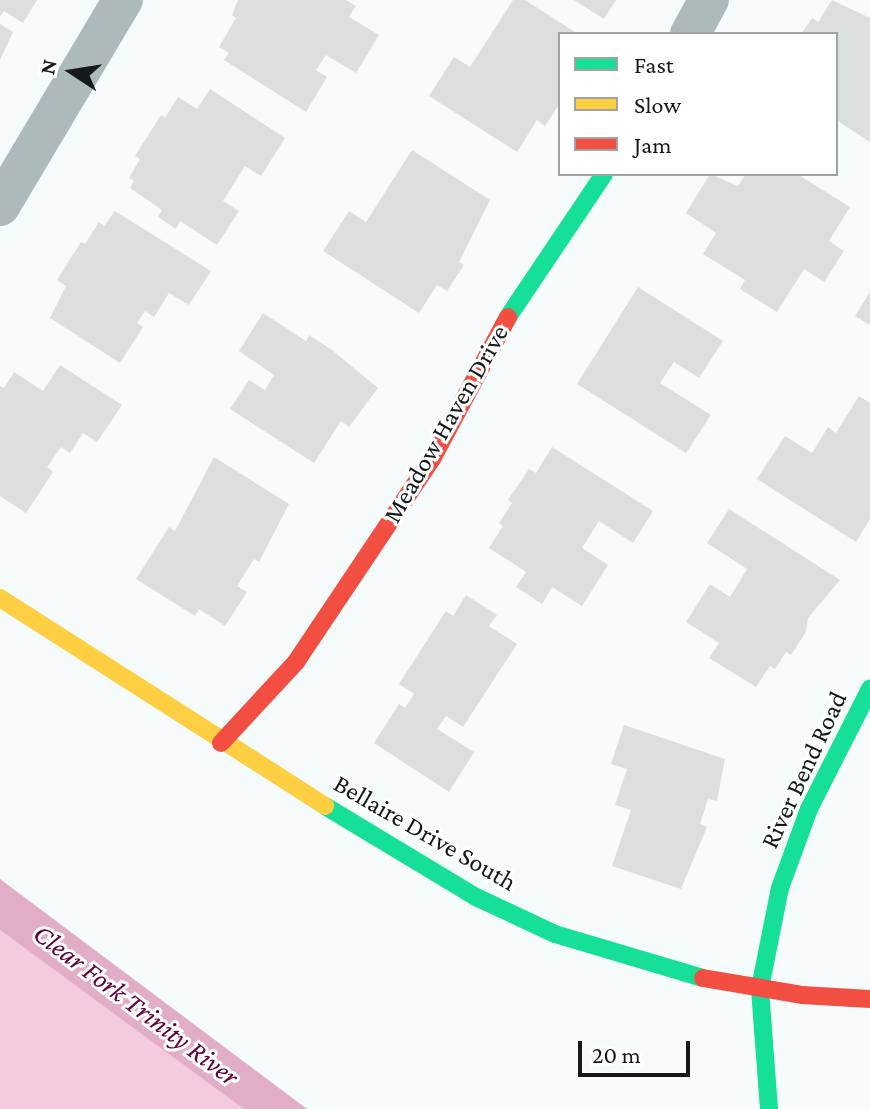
<!DOCTYPE html>
<html>
<head>
<meta charset="utf-8">
<style>
	body { margin:0 }
	#map { position:relative; width:870px; height:1109px; overflow:hidden; background:#f6fbfc; font-family:"Crimson Pro",serif }
	div>[style] { position:absolute }
	.forest>* { inset:0; background:#f3cade }
	.water>* { inset:0; background:#e2adc6 }
	.building>* { inset:0; background:#dadfe0 }
	.street>* { height:40px; margin:-20px; padding:0 20px; transform-origin:20px; border-radius:20px; background:#adbabc }
	.fast>* { height:18px; margin:-9px; padding:0 9px; transform-origin:9px; border-radius:9px; background:#16e098 }
	.slow>* { height:18px; margin:-9px; padding:0 9px; transform-origin:9px; border-radius:9px; background:#ffcf43 }
	.jam>* { height:18px; margin:-9px; padding:0 9px; transform-origin:9px; border-radius:9px; background:#f24e42 }
	span { translate:-50% -50%; white-space:nowrap; text-align:center; line-height:1.15; -webkit-text-stroke:6px #fff; paint-order:stroke }
	.street-label { font-size:26px; color:#141a1a }
	.water-label { font-size:28px; color:#60003c; font-style:italic }
	.legend { position:absolute; left:558px; top:32px; width:280px; height:144px; box-sizing:border-box; background:#fff; border:2px solid #a1a3a3; margin:0; padding:10px 14px; list-style:none; font-size:24px; color:#141a1a }
	.legend li { display:flex; align-items:center; gap:16px; height:40px }
	.legend b { width:40px; border:2px solid #a1a3a3 }
	.north { position:absolute; left:32px; top:32px; width:80px; height:80px; -webkit-text-stroke:6px #fff; paint-order:stroke; rotate:282deg; font-size:22px; font-weight:700; line-height:32px; text-align:center; color:#141a1a }
	.north::after { content:''; display:block; margin:auto; width:28px; height:36px; background:#141a1a; clip-path:polygon(50% 0,100% 100%,50% 72%,0 100%) }
	.scale { position:absolute; left:578px; top:1041px; width:112px; height:36px; box-sizing:border-box; border:4px solid #141a1a; border-top:0; padding-left:10px; font-size:24px; line-height:28px; white-space:nowrap; color:#141a1a; -webkit-text-stroke:6px #fff; paint-order:stroke }
</style>
</head>
<body>
<div id="map">
	<div class="forest">
		<i style="clip-path:polygon(0 930px,240px 1105px,244px 1109px,0 1109px)"></i>
	</div>
	<div class="water">
		<i style="clip-path:polygon(0 879px,307px 1109px,244px 1109px,0 930px)"></i>
	</div>
	<div class="building">
		<i style="clip-path:polygon(0 0,37px 0,23px 23px,4px 11px,0 17px)"></i>
		<i style="clip-path:polygon(238px 0,346px 0,356px 6px,349px 17px,379px 35px,356px 73px,326px 55px,316px 70px,327px 77px,306px 112px,224px 60px,229px 53px,219px 47px,236px 18px,232px 15px)"></i>
		<i style="clip-path:polygon(513px 0,525px 0,578px 34px,560px 34px,560px 103px,545px 126px,537px 120px,517px 152px,429px 96px,454px 57px,470px 67px)"></i>
		<i style="clip-path:polygon(574px 0,616px 0,604px 19px)"></i>
		<i style="clip-path:polygon(832px 0,870px 18px,870px 142px,836px 120px,836px 34px,801px 34px,812px 18px,818px 22px)"></i>
		<i style="clip-path:polygon(0 24px,13px 32px,0 60px)"></i>
		<i style="clip-path:polygon(210px 89px,285px 138px,261px 176px,245px 166px,223px 201px,239px 211px,217px 245px,180px 221px,176px 229px,158px 217px,162px 210px,130px 188px,134px 181px,129px 178px,140px 159px,135px 156px,161px 115px,165px 118px,178px 97px,197px 109px)"></i>
		<i style="clip-path:polygon(412px 150px,490px 200px,459px 262px,464px 265px,447px 291px,437px 285px,419px 313px,323px 251px,349px 211px,366px 222px)"></i>
		<i style="clip-path:polygon(710px 174px,738px 186px,746px 174px,797px 174px,850px 207px,829px 241px,844px 251px,824px 282px,804px 269px,777px 312px,740px 289px,745px 280px,703px 254px,716px 233px,686px 213px)"></i>
		<i style="clip-path:polygon(115px 211px,211px 271px,189px 305px,169px 293px,154px 317px,145px 311px,137px 323px,143px 327px,120px 363px,50px 318px,66px 286px,57px 280px,81px 242px,85px 244px,99px 222px,104px 226px)"></i>
		<i style="clip-path:polygon(638px 287px,723px 341px,699px 378px,674px 362px,660px 383px,711px 415px,686px 453px,577px 384px)"></i>
		<i style="clip-path:polygon(870px 292px,870px 325px,855px 316px)"></i>
		<i style="clip-path:polygon(263px 313px,306px 341px,309px 335px,332px 350px,378px 388px,349px 427px,341px 421px,314px 463px,230px 409px,249px 380px,265px 390px,274px 375px,239px 351px)"></i>
		<i style="clip-path:polygon(60px 365px,122px 405px,97px 442px,83px 433px,70px 453px,61px 447px,47px 467px,53px 472px,26px 513px,0 496px,0 386px,4px 388px,14px 372px,43px 391px)"></i>
		<i style="clip-path:polygon(859px 396px,870px 403px,870px 519px,856px 542px,757px 479px,785px 436px,812px 453px,828px 427px,836px 433px)"></i>
		<i style="clip-path:polygon(552px 447px,653px 511px,633px 543px,599px 521px,582px 548px,608px 565px,582px 606px,552px 587px,542px 604px,516px 587px,526px 572px,489px 548px,503px 526px,499px 523px,512px 503px,508px 500px,529px 469px,536px 473px)"></i>
		<i style="clip-path:polygon(214px 457px,289px 504px,259px 562px,254px 559px,237px 586px,247px 592px,225px 626px,199px 609px,195px 616px,136px 579px,169px 527px,175px 531px)"></i>
		<i style="clip-path:polygon(729px 509px,840px 580px,808px 618px,806px 632px,791px 655px,786px 652px,775px 669px,770px 666px,756px 687px,709px 658px,719px 643px,686px 622px,710px 584px,730px 597px,747px 569px,707px 543px)"></i>
		<i style="clip-path:polygon(466px 595px,497px 615px,489px 626px,517px 644px,463px 727px,446px 716px,437px 729px,474px 752px,449px 792px,374px 743px,399px 704px,405px 708px,414px 694px,399px 684px,446px 611px,453px 616px)"></i>
		<i style="clip-path:polygon(624px 725px,725px 759px,717px 801px,708px 799px,700px 824px,707px 827px,681px 889px,612px 866px,631px 810px,615px 805px,627px 769px,611px 764px)"></i>
	</div>
	<div class="street">
		<i style="left:690px;top:34px;width:39px;rotate:-61deg"></i>
		<i style="left:0;top:206px;width:240px;rotate:-59.2deg"></i>
	</div>
	<div class="fast">
		<i style="left:508px;top:317px;width:172px;rotate:-56.1deg"></i>
		<i style="left:325px;top:806px;width:176px;rotate:31.1deg"></i>
		<i style="left:476px;top:897px;width:87px;rotate:25.1deg"></i>
		<i style="left:555px;top:934px;width:154px;rotate:16.6deg"></i>
		<i style="left:769px;top:1109px;width:121px;rotate:-94.3deg"></i>
		<i style="left:760px;top:988px;width:102px;rotate:-78.7deg"></i>
		<i style="left:780px;top:888px;width:84px;rotate:-69.8deg"></i>
		<i style="left:809px;top:809px;width:135px;rotate:-63.1deg"></i>
	</div>
	<div class="slow">
		<i style="left:0;top:598px;width:386px;rotate:32.6deg"></i>
	</div>
	<div class="jam">
		<i style="left:221px;top:743px;width:110px;rotate:-47.2deg"></i>
		<i style="left:296px;top:662px;width:244px;rotate:-56.2deg"></i>
		<i style="left:432px;top:459px;width:161px;rotate:-61.8deg"></i>
		<i style="left:703px;top:978px;width:100px;rotate:9.7deg"></i>
		<i style="left:802px;top:995px;width:68px;rotate:3.4deg"></i>
	</div>
	<div class="street-label">
		<span style="left:446px;top:424px;rotate:-60deg">Meadow Haven Drive</span>
		<span style="left:804px;top:770px;rotate:-65deg">River Bend Road</span>
		<span style="left:425px;top:833px;rotate:30deg">Bellaire Drive South</span>
	</div>
	<div class="water-label">
		<span style="left:136px;top:1005px;rotate:37deg">Clear Fork Trinity River</span>
	</div>
	<ul class="legend">
	<li><b style="height:10px;background:#16e098"></b>Fast</li>
	<li><b style="height:10px;background:#ffcf43"></b>Slow</li>
	<li><b style="height:10px;background:#f24e42"></b>Jam</li>
	</ul>
	<div class="north">N</div>
	<div class="scale">20 m</div>
</div>
</body>
</html>
